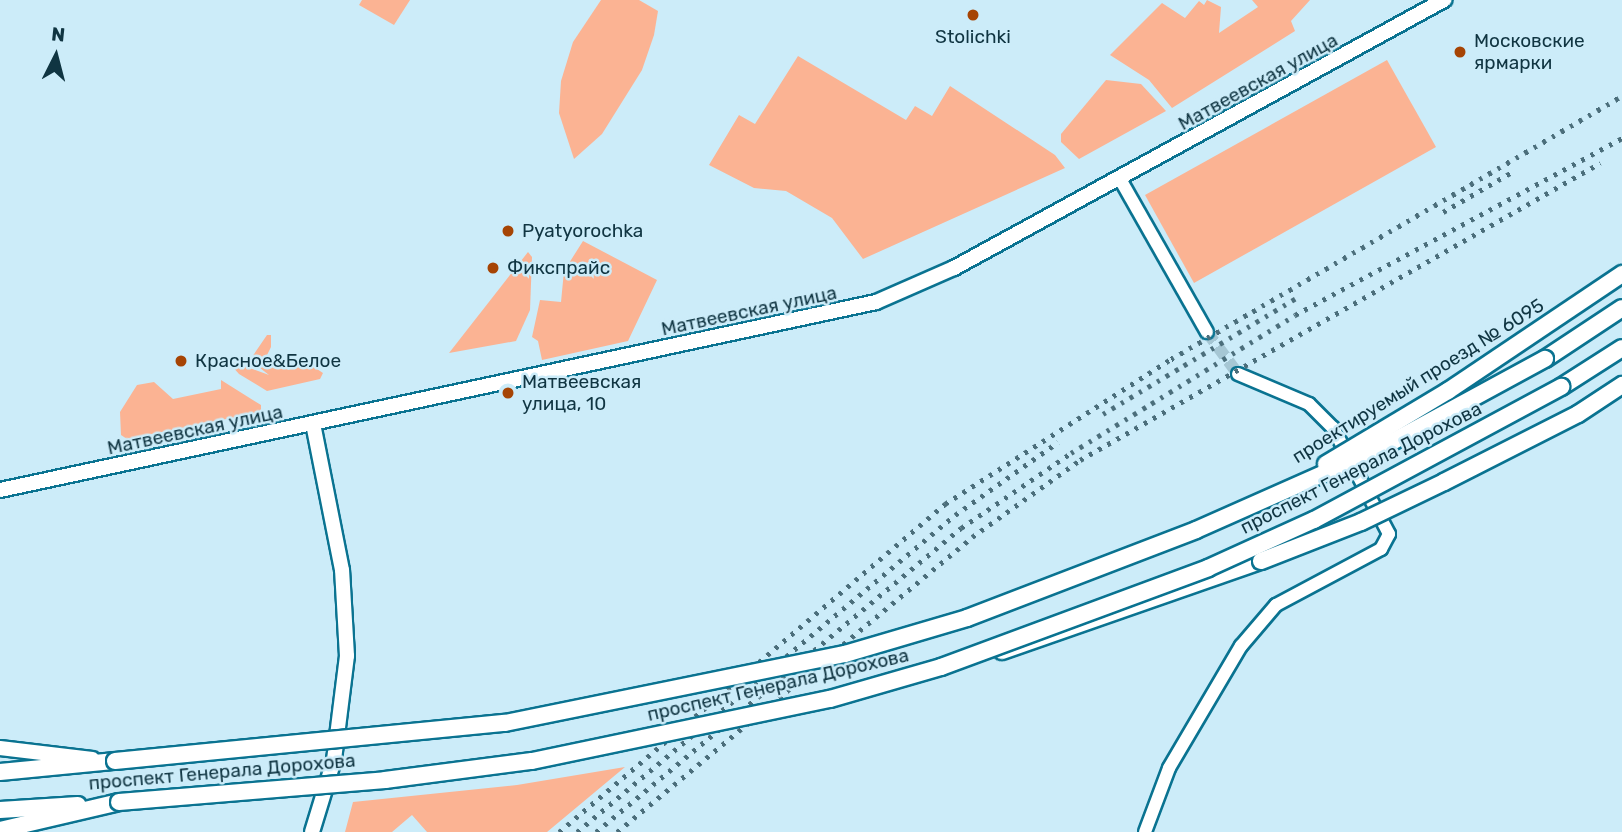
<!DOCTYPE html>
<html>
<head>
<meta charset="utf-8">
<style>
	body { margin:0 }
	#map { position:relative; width:1622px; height:832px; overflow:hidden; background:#ccecf9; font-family:Rubik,sans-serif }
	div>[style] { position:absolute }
	.green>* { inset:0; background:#fbb393 }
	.minor-tunnel>* { height:12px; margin-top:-6px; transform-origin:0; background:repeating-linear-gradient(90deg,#a6c7d4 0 12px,transparent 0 18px) }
	.roads { filter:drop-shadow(2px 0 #0a7391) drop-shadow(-2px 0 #0a7391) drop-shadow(0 2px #0a7391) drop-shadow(0 -2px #0a7391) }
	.minor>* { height:12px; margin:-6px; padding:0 6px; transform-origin:6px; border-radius:6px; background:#fff }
	.tertiary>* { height:14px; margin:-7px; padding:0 7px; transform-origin:7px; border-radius:7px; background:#fff }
	.secondary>* { height:16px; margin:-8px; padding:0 8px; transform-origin:8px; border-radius:8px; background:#fff }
	.rail>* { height:4.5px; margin-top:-2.25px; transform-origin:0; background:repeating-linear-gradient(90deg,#4b6e7b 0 3.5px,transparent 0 10.5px) }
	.bridges { filter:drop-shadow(2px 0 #0a7391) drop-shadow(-2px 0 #0a7391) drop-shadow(0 2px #0a7391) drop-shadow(0 -2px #0a7391) }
	.secondary-bridge>* { height:16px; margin:-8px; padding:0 8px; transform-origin:8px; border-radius:8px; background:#fff }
	.dots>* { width:19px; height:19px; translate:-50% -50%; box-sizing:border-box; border:4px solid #ccecf9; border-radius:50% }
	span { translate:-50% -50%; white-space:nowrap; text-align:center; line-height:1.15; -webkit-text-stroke:5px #ccecf9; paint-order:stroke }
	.poi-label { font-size:19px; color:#103542 }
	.left { translate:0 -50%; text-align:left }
	.street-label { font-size:19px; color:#103542 }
	.north { position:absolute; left:21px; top:21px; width:70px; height:70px; -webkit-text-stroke:5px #ccecf9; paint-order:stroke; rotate:6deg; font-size:19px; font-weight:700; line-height:28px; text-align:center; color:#103542 }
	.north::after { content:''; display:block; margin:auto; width:24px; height:32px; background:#103542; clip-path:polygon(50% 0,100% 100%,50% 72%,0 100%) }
</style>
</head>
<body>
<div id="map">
	<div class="green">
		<i style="clip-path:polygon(362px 0,410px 0,394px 25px,359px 5px)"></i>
		<i style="clip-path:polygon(601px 0,639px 0,658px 11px,654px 35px,642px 70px,602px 134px,574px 159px,559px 113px,561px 81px,573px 42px)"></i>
		<i style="clip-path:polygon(1207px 0,1221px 7px,1219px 33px,1258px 7px,1252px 0,1310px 0,1291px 21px,1295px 31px,1172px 108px,1149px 80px,1110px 55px,1162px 3px,1185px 18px,1199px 1px,1204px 5px)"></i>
		<i style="clip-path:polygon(798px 56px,906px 120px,915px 106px,932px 116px,950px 86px,1055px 155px,1065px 168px,863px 259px,832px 218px,786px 191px,754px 188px,709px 165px,739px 115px,755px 124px)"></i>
		<i style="clip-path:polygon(1387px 60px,1436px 147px,1194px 283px,1145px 195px)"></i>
		<i style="clip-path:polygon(1106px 80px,1141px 84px,1166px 111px,1079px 159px,1061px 142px,1061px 134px)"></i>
		<i style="clip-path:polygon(583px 241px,657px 280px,628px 341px,542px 360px,538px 341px,532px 337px,540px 300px,561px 302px,564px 271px)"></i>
		<i style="clip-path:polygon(528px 252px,532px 257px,530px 310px,516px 341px,449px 353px)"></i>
		<i style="clip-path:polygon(267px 335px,271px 335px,271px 347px,266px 357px,289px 370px,297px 356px,323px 373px,320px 379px,267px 391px,239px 374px,231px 365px,233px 362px,269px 375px,250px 360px)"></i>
		<i style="clip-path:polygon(221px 380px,261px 405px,261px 412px,127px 439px,121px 435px,120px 412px,137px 385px,154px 382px,173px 399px,221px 389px)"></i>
		<i style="clip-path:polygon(625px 767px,547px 832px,427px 832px,412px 815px,392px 832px,345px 832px,353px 802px,517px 785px)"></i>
	</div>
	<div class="minor-tunnel">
		<i style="left:1207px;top:332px;width:52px;rotate:53.6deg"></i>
	</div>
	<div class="roads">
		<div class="minor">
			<i style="left:1120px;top:179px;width:176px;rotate:60.4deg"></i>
			<i style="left:1145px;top:832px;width:68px;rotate:-69.4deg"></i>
			<i style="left:1169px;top:768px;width:142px;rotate:-59.5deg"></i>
			<i style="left:1241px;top:646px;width:54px;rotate:-49.5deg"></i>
			<i style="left:1276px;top:605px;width:119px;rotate:-28.1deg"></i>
			<i style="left:1381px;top:549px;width:17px;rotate:-62deg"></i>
			<i style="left:1389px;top:534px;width:120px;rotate:-117.8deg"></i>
			<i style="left:1333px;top:428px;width:34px;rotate:-135deg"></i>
			<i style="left:1309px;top:404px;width:77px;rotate:-157.1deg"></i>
		</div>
		<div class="tertiary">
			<i style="left:0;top:490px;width:896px;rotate:-12.11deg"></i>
			<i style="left:876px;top:302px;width:85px;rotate:-23.6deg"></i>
			<i style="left:954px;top:268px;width:559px;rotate:-28.68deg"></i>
			<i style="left:0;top:748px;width:93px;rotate:6.8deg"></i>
			<i style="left:312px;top:832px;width:75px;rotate:-73deg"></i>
			<i style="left:334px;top:760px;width:105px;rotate:-82.9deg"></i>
			<i style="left:347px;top:656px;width:86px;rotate:-93.3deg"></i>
			<i style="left:342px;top:570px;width:149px;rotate:-101.2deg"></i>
		</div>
		<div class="secondary">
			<i style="left:1545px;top:359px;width:92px;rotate:-33.5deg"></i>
			<i style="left:1561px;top:387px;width:72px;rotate:-32.6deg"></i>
			<i style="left:1002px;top:651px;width:274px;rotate:-19.2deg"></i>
			<i style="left:0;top:772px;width:116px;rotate:-5.5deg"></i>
			<i style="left:0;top:810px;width:78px;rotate:-3.7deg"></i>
			<i style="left:0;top:830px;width:122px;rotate:-13.2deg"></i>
		</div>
	</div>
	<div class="rail">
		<i style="left:1443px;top:212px;width:80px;rotate:-30.1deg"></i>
		<i style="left:1103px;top:414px;width:227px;rotate:-31deg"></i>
		<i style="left:559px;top:832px;width:507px;rotate:-40.36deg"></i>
		<i style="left:945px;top:504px;width:269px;rotate:-32.7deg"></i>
		<i style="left:1171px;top:359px;width:522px;rotate:-30.25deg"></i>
		<i style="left:577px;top:832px;width:493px;rotate:-40deg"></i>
		<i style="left:955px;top:515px;width:126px;rotate:-35.3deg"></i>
		<i style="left:596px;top:832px;width:475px;rotate:-39.8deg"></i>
		<i style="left:961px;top:528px;width:133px;rotate:-34.3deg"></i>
		<i style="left:1071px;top:453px;width:263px;rotate:-31.6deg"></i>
		<i style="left:1295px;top:315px;width:372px;rotate:-28.4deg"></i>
		<i style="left:617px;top:832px;width:462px;rotate:-39.7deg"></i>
		<i style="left:972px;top:537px;width:133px;rotate:-35.5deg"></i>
		<i style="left:1080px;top:460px;width:599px;rotate:-29.73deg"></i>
	</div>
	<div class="bridges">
		<div class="secondary-bridge">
			<i style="left:1326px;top:464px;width:142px;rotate:-30.9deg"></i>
			<i style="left:1448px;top:391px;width:210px;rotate:-33.9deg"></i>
			<i style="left:1261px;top:561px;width:107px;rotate:-21.3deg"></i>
			<i style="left:1361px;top:522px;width:92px;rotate:-25.7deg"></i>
			<i style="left:1444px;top:482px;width:150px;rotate:-26.9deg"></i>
			<i style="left:1578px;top:414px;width:53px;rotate:-33.4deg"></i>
			<i style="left:115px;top:761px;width:392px;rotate:-5.6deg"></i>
			<i style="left:505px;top:723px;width:347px;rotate:-11.5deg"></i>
			<i style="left:845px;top:654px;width:127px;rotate:-16.4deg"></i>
			<i style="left:967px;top:618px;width:245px;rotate:-21deg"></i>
			<i style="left:1196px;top:530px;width:200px;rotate:-23.9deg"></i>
			<i style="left:1379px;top:449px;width:189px;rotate:-28.5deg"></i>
			<i style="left:119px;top:802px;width:267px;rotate:-4.7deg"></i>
			<i style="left:385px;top:780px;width:148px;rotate:-7.4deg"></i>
			<i style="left:532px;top:761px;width:304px;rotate:-11.8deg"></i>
			<i style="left:830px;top:699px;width:116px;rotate:-16.1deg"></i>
			<i style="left:941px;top:667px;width:285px;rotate:-20.3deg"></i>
			<i style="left:1208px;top:568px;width:116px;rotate:-24.4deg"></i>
			<i style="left:1314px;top:520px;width:281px;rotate:-28.3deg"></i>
		</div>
	</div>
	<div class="dots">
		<i style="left:973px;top:15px;background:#a64404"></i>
		<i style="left:1460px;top:52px;background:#a64404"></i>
		<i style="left:508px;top:231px;background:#a64404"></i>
		<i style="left:493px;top:268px;background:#a64404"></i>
		<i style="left:181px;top:361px;background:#a64404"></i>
		<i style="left:508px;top:393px;background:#a64404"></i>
	</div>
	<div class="poi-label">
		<span style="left:973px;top:37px">Stolichki</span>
		<span class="left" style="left:1474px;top:52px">Московские<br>ярмарки</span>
		<span class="left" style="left:522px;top:231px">Pyatyorochka</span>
		<span class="left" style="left:507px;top:268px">Фикспрайс</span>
		<span class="left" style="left:195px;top:361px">Красное&amp;Белое</span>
		<span class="left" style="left:522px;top:393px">Матвеевская<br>улица, 10</span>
	</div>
	<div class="street-label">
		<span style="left:1258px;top:82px;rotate:-29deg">Матвеевская улица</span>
		<span style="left:749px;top:311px;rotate:-12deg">Матвеевская улица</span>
		<span style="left:1418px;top:381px;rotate:-32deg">проектируемый проезд № 6095</span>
		<span style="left:195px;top:430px;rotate:-12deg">Матвеевская улица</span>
		<span style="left:1361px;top:468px;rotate:-27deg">проспект Генерала Дорохова</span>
		<span style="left:778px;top:685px;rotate:-13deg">проспект Генерала Дорохова</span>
		<span style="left:222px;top:772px;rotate:-5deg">проспект Генерала Дорохова</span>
	</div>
	<div class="north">N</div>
</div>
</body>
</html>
